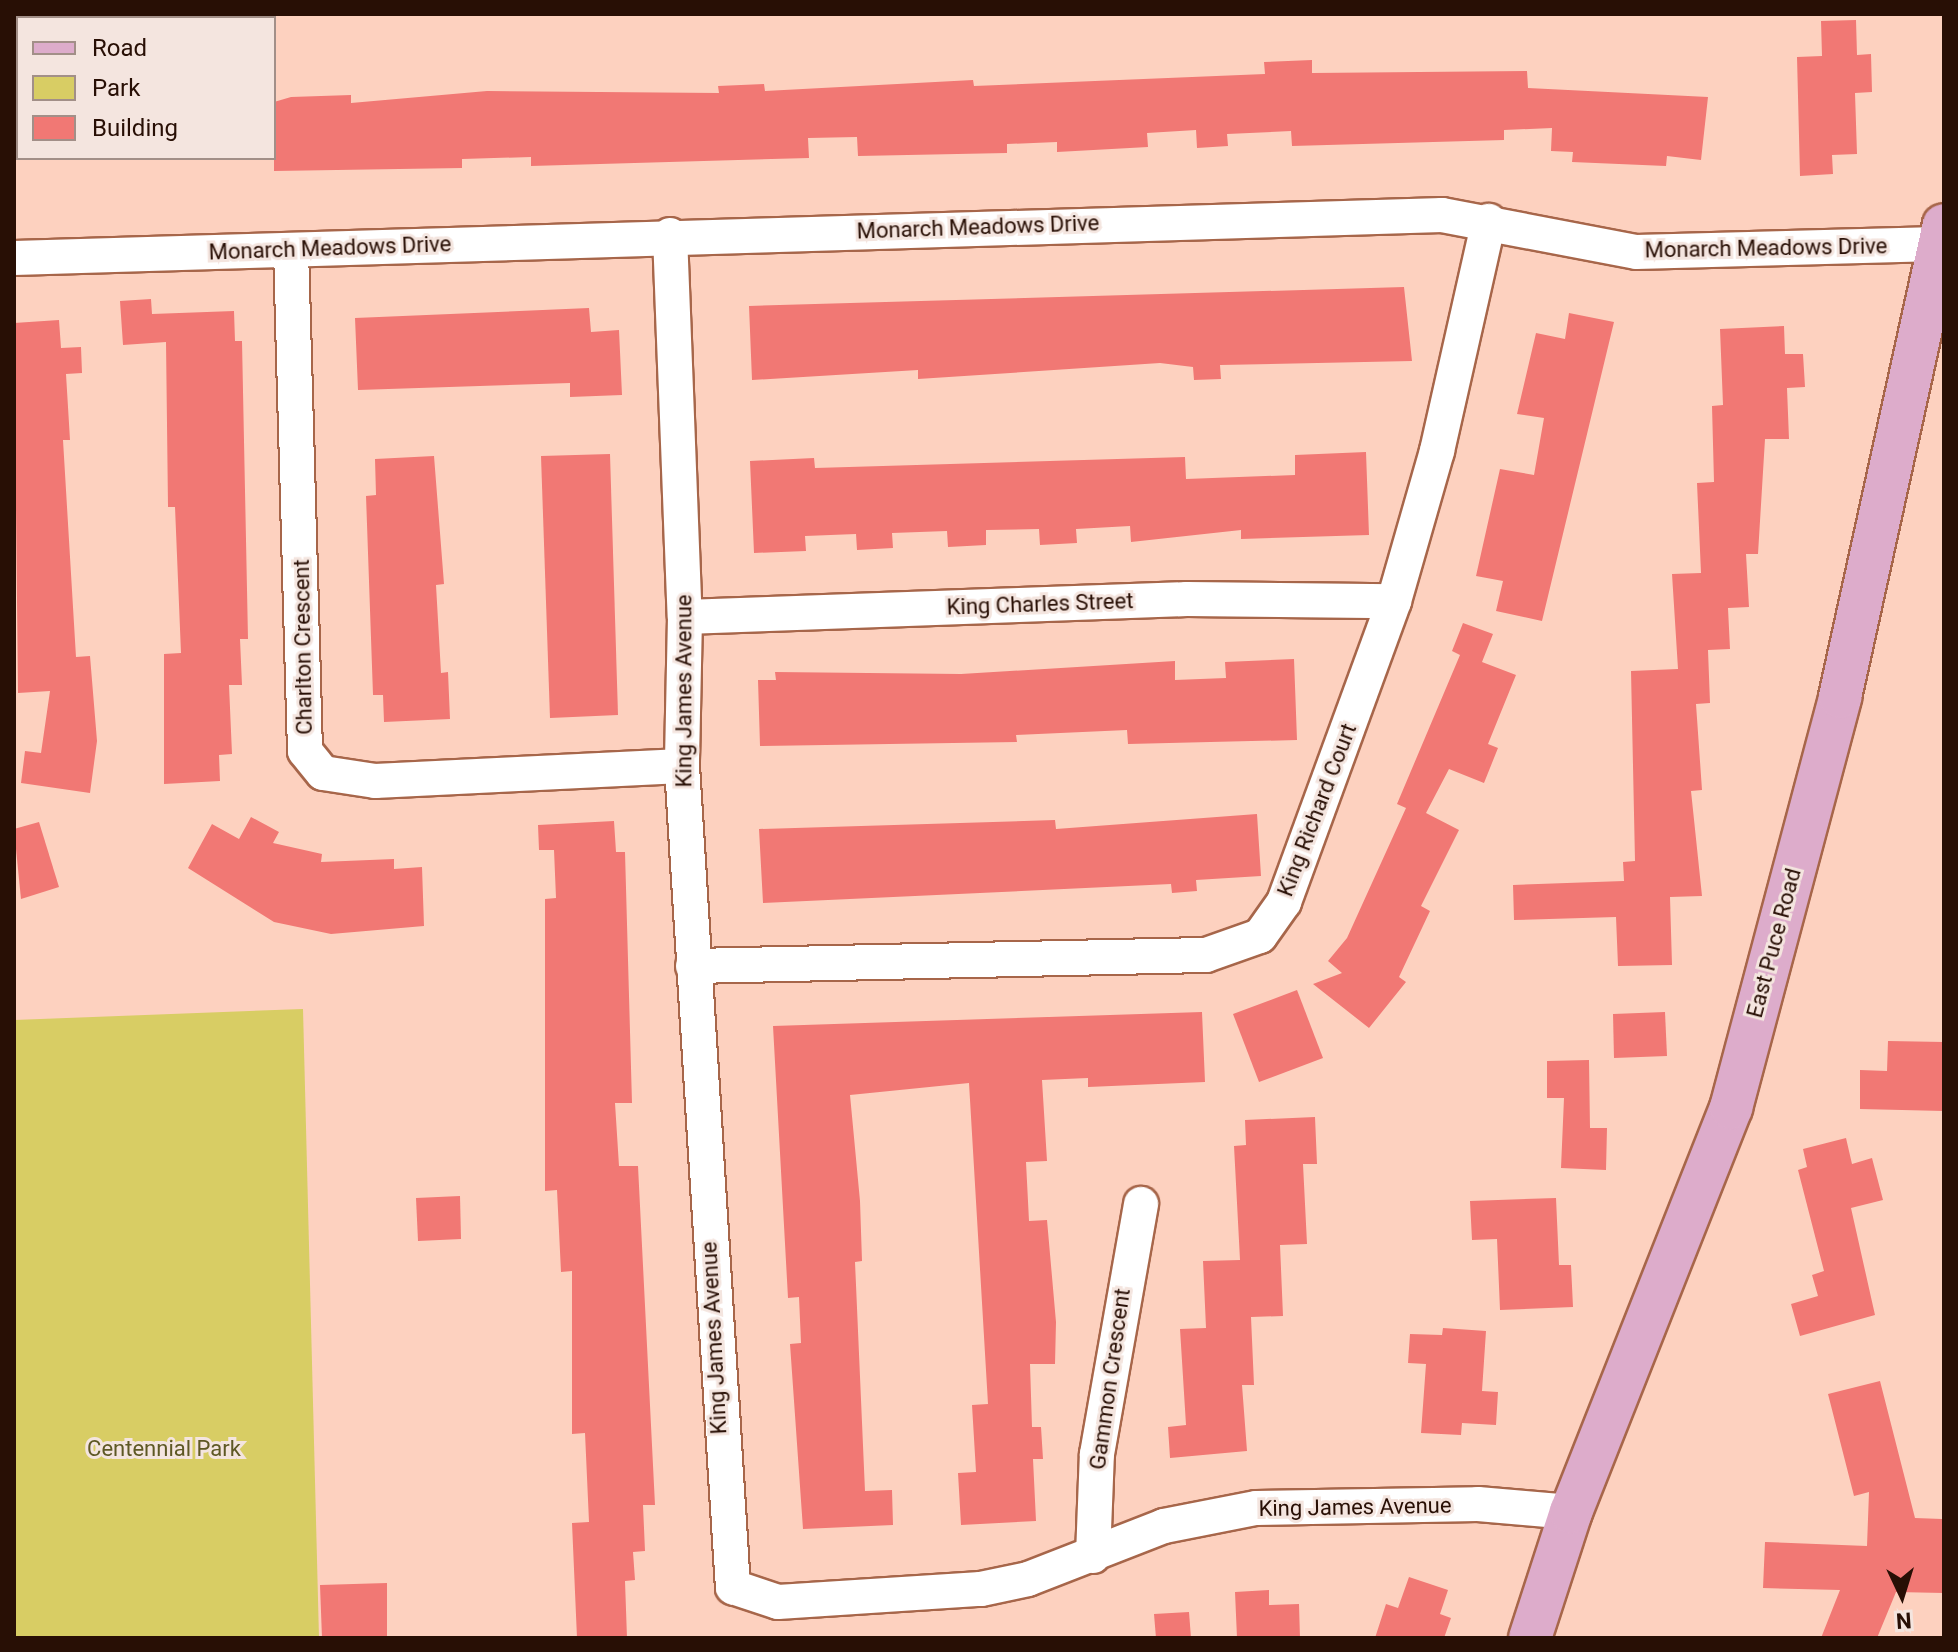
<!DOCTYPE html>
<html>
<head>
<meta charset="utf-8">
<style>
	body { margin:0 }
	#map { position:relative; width:1958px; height:1652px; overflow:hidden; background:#fdd1bf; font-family:Roboto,sans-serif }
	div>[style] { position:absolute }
	.green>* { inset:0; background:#d8cd64 }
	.building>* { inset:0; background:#f17874 }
	.roads { filter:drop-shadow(2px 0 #a7664a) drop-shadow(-2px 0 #a7664a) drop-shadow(0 2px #a7664a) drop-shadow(0 -2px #a7664a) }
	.minor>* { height:34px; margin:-17px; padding:0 17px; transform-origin:17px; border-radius:17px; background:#fff }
	.major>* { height:42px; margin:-21px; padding:0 21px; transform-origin:21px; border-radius:21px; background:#ddaccb }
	span { translate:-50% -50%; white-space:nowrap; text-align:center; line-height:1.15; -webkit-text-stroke:6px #f4e5df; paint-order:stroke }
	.street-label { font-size:22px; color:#280f05 }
	.park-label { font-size:22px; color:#5e5824 }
	.frame { position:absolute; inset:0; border:16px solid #280f05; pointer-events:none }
	.legend { position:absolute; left:16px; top:16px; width:260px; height:144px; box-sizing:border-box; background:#f4e5df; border:2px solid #a28f88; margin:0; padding:10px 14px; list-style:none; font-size:24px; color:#280f05 }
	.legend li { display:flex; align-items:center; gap:16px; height:40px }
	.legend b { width:40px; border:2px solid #a28f88 }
	.north { position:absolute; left:1862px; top:1556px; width:80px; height:80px; -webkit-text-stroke:6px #f4e5df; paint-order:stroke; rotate:176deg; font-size:22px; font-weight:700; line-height:32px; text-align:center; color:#280f05 }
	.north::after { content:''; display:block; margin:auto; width:28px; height:36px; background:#280f05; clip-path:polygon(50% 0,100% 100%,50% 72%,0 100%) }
</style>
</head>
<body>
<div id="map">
	<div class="green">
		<i style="clip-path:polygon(303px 1009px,319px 1638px,14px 1638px,14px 1020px)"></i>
	</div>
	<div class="building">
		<i style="clip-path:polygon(1856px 20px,1857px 55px,1871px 54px,1872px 92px,1855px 93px,1857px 154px,1832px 155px,1833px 174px,1800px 176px,1797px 57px,1822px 56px,1821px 21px)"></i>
		<i style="clip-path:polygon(1312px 60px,1312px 73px,1527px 71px,1528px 88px,1708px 97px,1701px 160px,1667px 156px,1666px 166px,1572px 162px,1573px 152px,1551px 151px,1552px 128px,1504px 130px,1504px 140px,1292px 146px,1291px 131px,1227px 134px,1228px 146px,1197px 148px,1196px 130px,1147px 133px,1148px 147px,1057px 152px,1057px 142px,1007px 144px,1007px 153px,858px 156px,857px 137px,808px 138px,809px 158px,531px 166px,531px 157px,462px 159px,462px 168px,274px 171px,274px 102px,291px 97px,351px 95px,351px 103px,487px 91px,719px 93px,718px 86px,764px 84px,765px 91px,973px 80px,974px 86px,1265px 74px,1264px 62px)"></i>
		<i style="clip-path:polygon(1404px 287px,1412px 361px,1220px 365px,1221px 379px,1194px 380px,1193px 367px,1160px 363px,918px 379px,918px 370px,752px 380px,749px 306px)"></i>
		<i style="clip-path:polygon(151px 299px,152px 314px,234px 311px,235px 341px,242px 341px,248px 639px,240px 639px,242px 685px,229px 685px,232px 754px,219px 755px,220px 781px,164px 784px,164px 654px,181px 653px,175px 507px,168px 507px,166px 342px,123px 345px,120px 301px)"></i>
		<i style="clip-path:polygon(589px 308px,591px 332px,619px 330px,622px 395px,570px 397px,570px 383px,358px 390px,355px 318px)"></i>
		<i style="clip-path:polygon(1569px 313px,1614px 322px,1542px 621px,1496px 611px,1503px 581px,1476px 576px,1500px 469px,1534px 475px,1544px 418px,1517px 414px,1536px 333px,1565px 339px)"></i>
		<i style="clip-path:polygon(59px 320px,61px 348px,81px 347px,82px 373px,66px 374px,70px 440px,63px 440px,76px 657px,90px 656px,97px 741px,90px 793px,21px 783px,25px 751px,41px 753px,50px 691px,18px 693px,14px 323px)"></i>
		<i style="clip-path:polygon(1784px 326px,1785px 354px,1803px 354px,1805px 387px,1787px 388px,1789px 439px,1765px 439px,1758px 554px,1746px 554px,1749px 607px,1728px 608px,1730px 649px,1708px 650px,1710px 703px,1696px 704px,1702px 790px,1691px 791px,1702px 896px,1670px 897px,1672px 965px,1618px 966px,1616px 917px,1514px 920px,1513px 885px,1624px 881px,1623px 862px,1635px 861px,1631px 671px,1678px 669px,1672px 574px,1701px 573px,1697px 483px,1714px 482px,1712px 406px,1723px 405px,1720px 329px)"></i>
		<i style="clip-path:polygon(1366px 452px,1369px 535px,1241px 539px,1241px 530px,1131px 542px,1130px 526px,1076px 529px,1077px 543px,1040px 545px,1039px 529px,986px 530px,986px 545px,948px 547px,947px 531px,892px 533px,893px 548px,857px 550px,856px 534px,805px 536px,806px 551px,754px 553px,750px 461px,814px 458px,815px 468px,1185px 457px,1186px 479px,1295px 475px,1295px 455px)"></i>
		<i style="clip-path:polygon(610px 454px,618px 715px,550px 718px,541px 456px)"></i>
		<i style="clip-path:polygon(434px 456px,444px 584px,436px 585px,441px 673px,448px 672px,450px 719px,384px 722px,383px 695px,373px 695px,366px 496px,376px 495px,375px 459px)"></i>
		<i style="clip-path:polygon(1463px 623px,1493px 634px,1482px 662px,1516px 675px,1488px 744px,1498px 748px,1484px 783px,1449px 769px,1426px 813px,1459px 830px,1421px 906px,1430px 911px,1399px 977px,1406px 982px,1369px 1028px,1313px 984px,1342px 973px,1328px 961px,1347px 938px,1406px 808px,1397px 804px,1460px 655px,1452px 651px)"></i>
		<i style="clip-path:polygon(1294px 659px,1297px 740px,1128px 744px,1127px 730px,1016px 735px,1017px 742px,760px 746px,758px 680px,776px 680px,775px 672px,961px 674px,1175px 661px,1175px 680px,1226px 678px,1225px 662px)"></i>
		<i style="clip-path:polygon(1257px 814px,1261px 876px,1196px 880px,1197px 891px,1172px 893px,1171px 884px,763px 903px,759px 829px,1055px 820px,1056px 829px)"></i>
		<i style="clip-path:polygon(251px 817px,279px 832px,273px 843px,322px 854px,321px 862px,394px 859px,394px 869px,422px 867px,424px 926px,331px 934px,274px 922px,188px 868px,212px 824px,239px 839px)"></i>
		<i style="clip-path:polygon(614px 821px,616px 852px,625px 852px,632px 1103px,615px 1103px,619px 1166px,638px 1166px,655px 1505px,643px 1505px,645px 1551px,633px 1552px,635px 1580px,625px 1581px,627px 1638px,577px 1638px,572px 1523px,589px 1522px,585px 1433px,572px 1434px,572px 1271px,561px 1272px,557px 1190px,545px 1191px,545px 899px,556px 898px,554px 850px,539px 850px,538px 825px)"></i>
		<i style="clip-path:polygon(39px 822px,59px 887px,21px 899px,14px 829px)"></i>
		<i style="clip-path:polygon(1297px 990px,1323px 1058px,1259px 1082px,1233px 1014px)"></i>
		<i style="clip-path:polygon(1202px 1012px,1205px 1082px,1088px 1087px,1088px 1078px,1042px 1080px,1047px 1161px,1026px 1162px,1029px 1221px,1047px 1220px,1056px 1322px,1055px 1364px,1030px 1364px,1032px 1427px,1041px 1427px,1043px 1459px,1033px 1459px,1036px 1521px,961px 1525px,958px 1473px,976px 1472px,972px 1405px,988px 1404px,969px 1083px,850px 1095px,860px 1201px,862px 1261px,855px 1262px,865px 1491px,892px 1490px,893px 1525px,803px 1529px,790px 1344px,801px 1343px,799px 1297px,788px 1298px,773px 1026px)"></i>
		<i style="clip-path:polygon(1665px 1012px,1667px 1056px,1614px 1058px,1613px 1014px)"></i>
		<i style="clip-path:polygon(1888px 1041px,1944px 1042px,1944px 1111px,1860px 1109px,1860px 1070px,1887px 1071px)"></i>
		<i style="clip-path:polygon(1589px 1060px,1590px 1128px,1607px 1128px,1606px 1170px,1561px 1168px,1564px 1098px,1547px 1098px,1547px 1061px)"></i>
		<i style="clip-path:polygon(1315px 1117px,1317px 1164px,1303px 1164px,1307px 1244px,1280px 1245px,1283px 1316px,1251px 1317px,1254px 1385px,1242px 1385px,1247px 1451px,1170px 1458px,1168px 1427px,1186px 1425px,1180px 1329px,1206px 1328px,1203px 1261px,1240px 1260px,1234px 1146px,1246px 1145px,1245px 1120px)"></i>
		<i style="clip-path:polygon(1846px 1138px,1852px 1164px,1872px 1158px,1883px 1200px,1851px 1208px,1875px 1315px,1800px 1336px,1791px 1304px,1818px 1296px,1812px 1275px,1824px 1271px,1798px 1170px,1807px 1167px,1803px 1149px)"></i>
		<i style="clip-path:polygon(460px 1196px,461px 1239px,418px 1241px,416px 1198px)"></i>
		<i style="clip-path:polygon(1556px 1198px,1559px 1265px,1571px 1265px,1573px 1307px,1500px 1310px,1497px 1239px,1472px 1240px,1470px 1201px)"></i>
		<i style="clip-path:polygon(1443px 1328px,1486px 1331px,1482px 1391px,1498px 1392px,1496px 1425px,1462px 1423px,1461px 1435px,1421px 1433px,1426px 1364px,1408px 1363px,1410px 1334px,1442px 1335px)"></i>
		<i style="clip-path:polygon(1880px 1381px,1915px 1518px,1942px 1519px,1944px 1593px,1896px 1592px,1877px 1638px,1821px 1638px,1840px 1590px,1763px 1588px,1765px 1542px,1867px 1546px,1869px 1492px,1854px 1496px,1828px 1394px)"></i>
		<i style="clip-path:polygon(1409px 1577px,1448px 1590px,1440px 1614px,1451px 1618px,1444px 1638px,1375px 1638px,1386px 1604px,1398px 1608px)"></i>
		<i style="clip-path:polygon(387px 1583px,387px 1638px,322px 1638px,320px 1585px)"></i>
		<i style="clip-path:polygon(1269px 1590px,1269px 1605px,1299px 1604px,1300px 1638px,1237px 1638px,1235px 1592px)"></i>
		<i style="clip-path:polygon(1189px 1612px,1191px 1638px,1156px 1638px,1154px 1614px)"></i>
	</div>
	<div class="roads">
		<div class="minor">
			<i style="left:670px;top:235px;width:382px;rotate:87.8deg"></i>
			<i style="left:685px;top:617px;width:149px;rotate:91.2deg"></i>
			<i style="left:682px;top:766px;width:823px;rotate:86.45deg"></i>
			<i style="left:733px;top:1587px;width:47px;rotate:18.4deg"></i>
			<i style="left:778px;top:1602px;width:203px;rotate:-3.7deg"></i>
			<i style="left:981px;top:1589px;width:48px;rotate:-12deg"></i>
			<i style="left:1028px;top:1579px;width:146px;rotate:-21.3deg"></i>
			<i style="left:1164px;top:1526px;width:94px;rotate:-11.1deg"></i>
			<i style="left:1256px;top:1508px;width:222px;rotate:-1deg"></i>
			<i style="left:1478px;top:1504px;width:93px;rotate:4.9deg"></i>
			<i style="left:291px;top:250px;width:501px;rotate:88.4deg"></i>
			<i style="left:305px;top:751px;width:28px;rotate:51deg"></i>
			<i style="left:323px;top:773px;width:53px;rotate:8.7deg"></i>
			<i style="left:375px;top:781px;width:307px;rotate:-2.8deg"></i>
			<i style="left:14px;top:258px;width:1429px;rotate:-1.72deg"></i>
			<i style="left:1442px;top:215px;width:197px;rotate:10.8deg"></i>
			<i style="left:1636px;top:252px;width:302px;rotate:-1.5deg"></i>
			<i style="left:685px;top:617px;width:502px;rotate:-2.05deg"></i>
			<i style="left:1187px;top:599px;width:207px;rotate:0.6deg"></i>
			<i style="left:693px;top:966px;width:513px;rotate:-1.23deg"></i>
			<i style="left:1206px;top:955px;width:57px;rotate:-19.4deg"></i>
			<i style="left:1260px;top:936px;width:42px;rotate:-54.8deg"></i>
			<i style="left:1284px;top:902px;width:320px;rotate:-69.9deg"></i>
			<i style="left:1394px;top:601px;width:156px;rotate:-74deg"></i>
			<i style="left:1437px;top:451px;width:236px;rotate:-77.3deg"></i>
			<i style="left:1093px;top:1556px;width:102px;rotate:-87.8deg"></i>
			<i style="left:1097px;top:1454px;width:254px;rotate:-80deg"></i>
		</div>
		<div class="major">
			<i style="left:1530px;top:1638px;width:133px;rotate:-72deg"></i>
			<i style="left:1571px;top:1512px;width:435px;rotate:-68.4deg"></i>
			<i style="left:1731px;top:1108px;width:425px;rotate:-75.1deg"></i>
			<i style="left:1840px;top:697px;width:483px;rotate:-77.6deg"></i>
		</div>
	</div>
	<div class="street-label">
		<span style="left:978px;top:227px;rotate:-2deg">Monarch Meadows Drive</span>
		<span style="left:330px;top:248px;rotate:-2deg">Monarch Meadows Drive</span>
		<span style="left:1766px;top:248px;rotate:-1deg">Monarch Meadows Drive</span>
		<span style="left:1040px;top:604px;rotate:-2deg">King Charles Street</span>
		<span style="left:303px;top:647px;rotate:-91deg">Charlton Crescent</span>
		<span style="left:684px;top:691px;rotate:-90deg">King James Avenue</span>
		<span style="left:1317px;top:810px;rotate:-69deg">King Richard Court</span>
		<span style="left:1774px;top:943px;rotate:-75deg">East Puce Road</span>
		<span style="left:714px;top:1338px;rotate:-93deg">King James Avenue</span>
		<span style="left:1110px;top:1379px;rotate:-82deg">Gammon Crescent</span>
		<span style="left:1355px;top:1507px;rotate:-1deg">King James Avenue</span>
	</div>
	<div class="park-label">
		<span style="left:164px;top:1449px">Centennial Park</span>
	</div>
	<div class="frame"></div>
	<ul class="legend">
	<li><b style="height:10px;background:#ddaccb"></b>Road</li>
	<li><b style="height:22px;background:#d8cd64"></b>Park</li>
	<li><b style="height:22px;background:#f17874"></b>Building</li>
	</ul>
	<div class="north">N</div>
</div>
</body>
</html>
